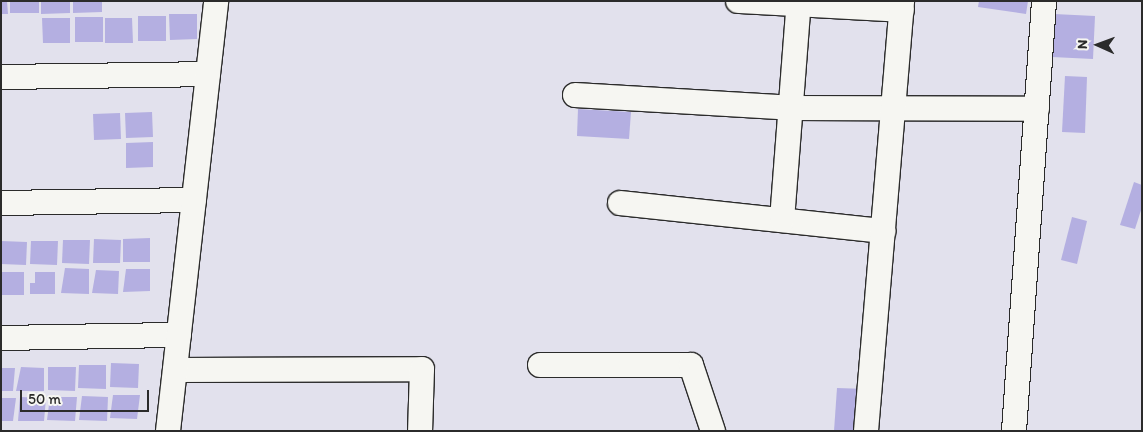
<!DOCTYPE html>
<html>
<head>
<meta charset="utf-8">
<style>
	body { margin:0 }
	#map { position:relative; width:1143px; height:432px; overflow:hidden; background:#e2e1ed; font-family:Itim,sans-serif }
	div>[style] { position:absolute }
	.building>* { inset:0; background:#b4afe1 }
	.roads { filter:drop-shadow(1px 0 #2b2b2b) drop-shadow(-1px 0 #2b2b2b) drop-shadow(0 1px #2b2b2b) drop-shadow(0 -1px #2b2b2b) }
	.minor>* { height:24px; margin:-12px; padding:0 12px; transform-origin:12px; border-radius:12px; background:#f6f6f2 }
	span { translate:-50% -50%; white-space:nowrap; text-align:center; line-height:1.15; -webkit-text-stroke:4px #f6f6f2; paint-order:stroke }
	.frame { position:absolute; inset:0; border:2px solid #2b2b2b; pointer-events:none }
	.north { position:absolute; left:1073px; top:20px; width:50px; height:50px; -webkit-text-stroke:4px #f6f6f2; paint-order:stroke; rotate:272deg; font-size:14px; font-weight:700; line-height:20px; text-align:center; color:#2b2b2b }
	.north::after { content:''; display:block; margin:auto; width:18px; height:22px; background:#2b2b2b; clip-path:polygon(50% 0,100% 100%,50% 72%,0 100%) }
	.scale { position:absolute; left:20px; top:390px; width:129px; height:22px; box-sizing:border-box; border:2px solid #2b2b2b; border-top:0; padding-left:6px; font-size:15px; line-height:18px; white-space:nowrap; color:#2b2b2b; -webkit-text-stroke:4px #f6f6f2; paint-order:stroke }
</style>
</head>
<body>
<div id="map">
	<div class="building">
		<i style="clip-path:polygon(1px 1px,7px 1px,8px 14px,1px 14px)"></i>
		<i style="clip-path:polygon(10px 1px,39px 1px,39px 13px,10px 13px)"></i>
		<i style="clip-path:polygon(41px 1px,70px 1px,70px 13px,41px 14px)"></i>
		<i style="clip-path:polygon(73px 1px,102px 1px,102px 12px,73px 13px)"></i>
		<i style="clip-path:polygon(979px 1px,1028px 1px,1026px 14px,978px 7px)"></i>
		<i style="clip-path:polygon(169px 14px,197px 14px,197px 39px,170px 40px)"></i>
		<i style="clip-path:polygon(1054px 14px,1095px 16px,1093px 59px,1052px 57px)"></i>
		<i style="clip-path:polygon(138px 16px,166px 16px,166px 41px,138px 41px)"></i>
		<i style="clip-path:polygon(75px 17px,103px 17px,103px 42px,75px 42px)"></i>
		<i style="clip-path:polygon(42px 18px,70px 18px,70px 43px,43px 43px)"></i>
		<i style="clip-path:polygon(105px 18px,132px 18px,133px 43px,105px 43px)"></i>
		<i style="clip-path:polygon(1065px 76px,1087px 77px,1085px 133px,1062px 132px)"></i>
		<i style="clip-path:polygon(578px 109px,631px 112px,629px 139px,577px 136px)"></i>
		<i style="clip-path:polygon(152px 112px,153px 137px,126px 138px,125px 113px)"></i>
		<i style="clip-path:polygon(120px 113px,121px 139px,94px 140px,93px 114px)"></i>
		<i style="clip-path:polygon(153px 142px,153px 167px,126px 168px,126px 143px)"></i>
		<i style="clip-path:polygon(1134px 182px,1142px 185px,1142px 207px,1135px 229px,1120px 225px)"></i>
		<i style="clip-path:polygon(1072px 217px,1087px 221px,1077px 264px,1061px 260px)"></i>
		<i style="clip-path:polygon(150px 238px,150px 262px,123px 262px,123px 239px)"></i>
		<i style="clip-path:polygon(94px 239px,121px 240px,120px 263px,93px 263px)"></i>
		<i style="clip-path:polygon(63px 240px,90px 240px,89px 264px,62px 263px)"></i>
		<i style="clip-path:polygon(1px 241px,27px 242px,26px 265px,1px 264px)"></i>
		<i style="clip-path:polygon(31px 241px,58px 241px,57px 265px,30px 264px)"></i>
		<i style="clip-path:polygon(65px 268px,89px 269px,89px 294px,61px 293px)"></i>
		<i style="clip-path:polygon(126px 269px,150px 269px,150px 291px,123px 292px)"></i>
		<i style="clip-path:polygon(96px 270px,119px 271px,118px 294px,92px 293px)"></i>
		<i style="clip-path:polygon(2px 272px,24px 272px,24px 295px,1px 295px)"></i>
		<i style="clip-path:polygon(35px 272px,55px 272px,55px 294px,30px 294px,30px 283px,35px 283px)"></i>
		<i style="clip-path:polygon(111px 363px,139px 364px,138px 388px,110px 387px)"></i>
		<i style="clip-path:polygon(79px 365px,106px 365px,106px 389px,78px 388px)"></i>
		<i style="clip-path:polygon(21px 367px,44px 368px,44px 391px,16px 391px)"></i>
		<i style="clip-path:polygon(48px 367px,76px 367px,75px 391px,48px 390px)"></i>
		<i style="clip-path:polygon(1px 368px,15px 368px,13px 391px,1px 391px)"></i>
		<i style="clip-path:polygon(837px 388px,867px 389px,864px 431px,834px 431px)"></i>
		<i style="clip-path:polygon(113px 395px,140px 395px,137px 419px,110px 418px)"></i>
		<i style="clip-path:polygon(82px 396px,108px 397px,107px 421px,79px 420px)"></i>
		<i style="clip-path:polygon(20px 397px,46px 398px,44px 421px,18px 421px)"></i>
		<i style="clip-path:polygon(50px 397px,77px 397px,75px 421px,47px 420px)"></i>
		<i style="clip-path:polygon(1px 398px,16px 398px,13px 421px,1px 421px)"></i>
	</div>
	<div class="roads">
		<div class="minor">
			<i style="left:738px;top:1px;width:164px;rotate:3.1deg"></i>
			<i style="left:1px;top:77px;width:207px;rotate:-0.8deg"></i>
			<i style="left:575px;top:95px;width:216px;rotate:3.4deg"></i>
			<i style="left:791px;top:108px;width:246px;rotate:0.2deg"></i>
			<i style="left:1px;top:203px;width:193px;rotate:-0.9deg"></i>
			<i style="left:620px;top:203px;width:265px;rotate:6.1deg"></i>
			<i style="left:782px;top:220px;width:220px;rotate:-85.6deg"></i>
			<i style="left:1px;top:338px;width:178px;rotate:-1deg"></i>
			<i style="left:540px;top:365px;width:151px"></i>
			<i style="left:691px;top:365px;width:70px;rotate:71.6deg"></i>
			<i style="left:175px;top:370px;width:247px;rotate:-0.2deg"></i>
			<i style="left:422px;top:369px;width:62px;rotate:91.8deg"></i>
			<i style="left:168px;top:431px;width:433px;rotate:-83.6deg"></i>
			<i style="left:866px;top:431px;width:432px;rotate:-85.2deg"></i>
			<i style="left:1014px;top:431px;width:431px;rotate:-86deg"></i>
		</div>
	</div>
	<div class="frame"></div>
	<div class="north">N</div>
	<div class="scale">50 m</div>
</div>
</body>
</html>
